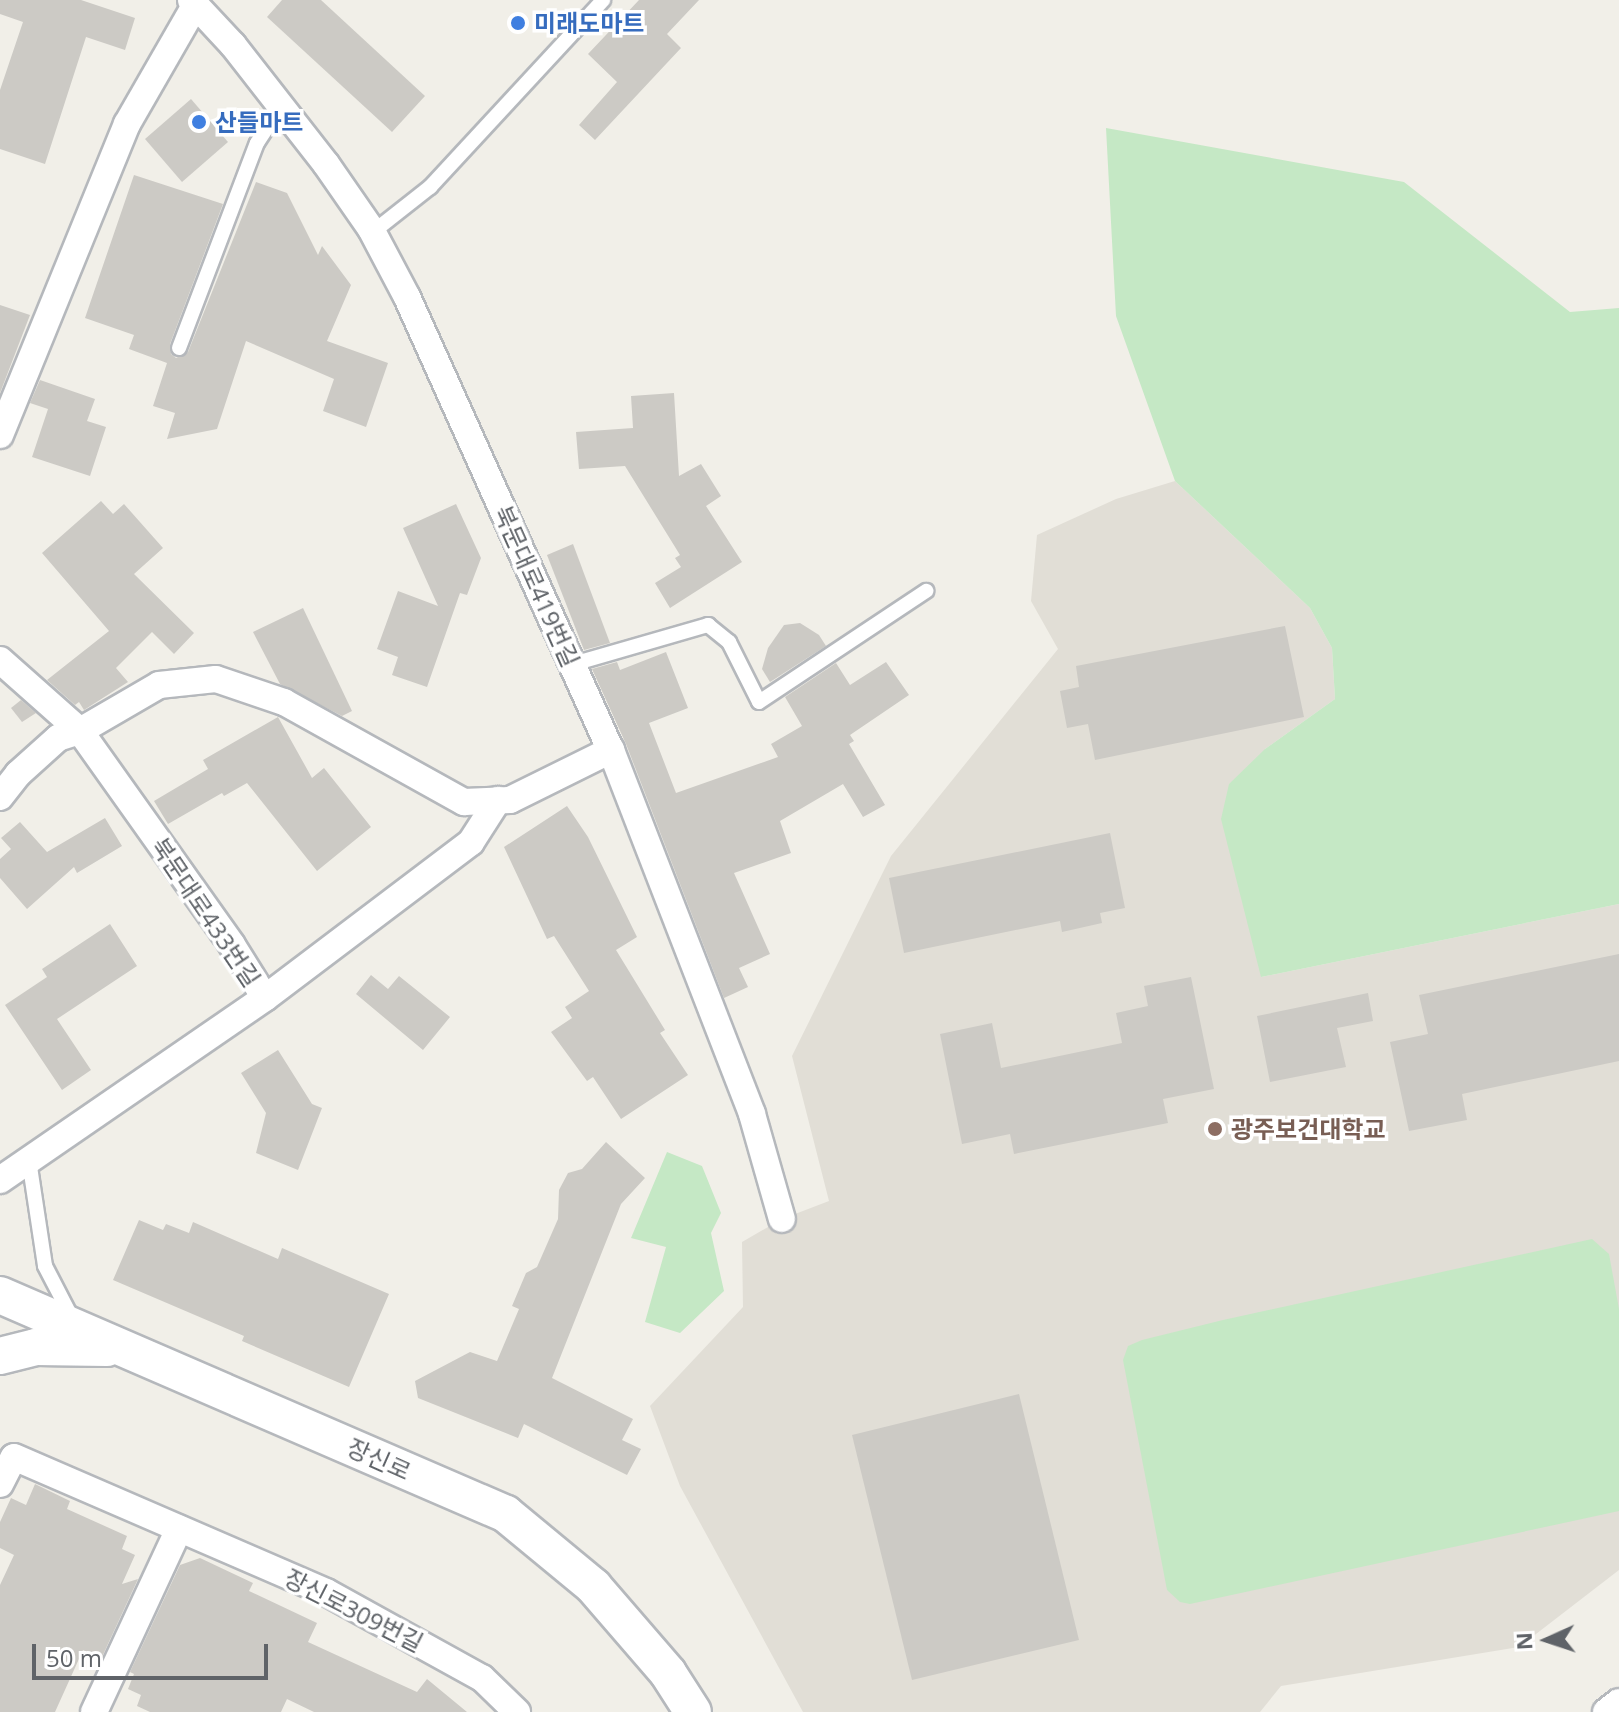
<!DOCTYPE html>
<html>
<head>
<meta charset="utf-8">
<style>
	body { margin:0 }
	#map { position:relative; width:1619px; height:1712px; overflow:hidden; background:#f1efe8; font-family:"Open Sans","Noto Sans KR",sans-serif }
	div>[style] { position:absolute }
	.education>* { inset:0; background:#e1ded6 }
	.green>* { inset:0; background:#c5e8c5 }
	.building>* { inset:0; background:#cccac5 }
	.roads { filter:drop-shadow(2px 0 #b5b8bc) drop-shadow(-2px 0 #b5b8bc) drop-shadow(0 2px #b5b8bc) drop-shadow(0 -2px #b5b8bc) }
	.lane>* { height:14px; margin:-7px; padding:0 7px; transform-origin:7px; border-radius:7px; background:#fff }
	.street>* { height:26px; margin:-13px; padding:0 13px; transform-origin:13px; border-radius:13px; background:#fff }
	.secondary>* { height:36px; margin:-18px; padding:0 18px; transform-origin:18px; border-radius:18px; background:#fff }
	.dots>* { width:22px; height:22px; translate:-50% -50%; box-sizing:border-box; border:4px solid #fff; border-radius:50% }
	span { translate:-50% -50%; white-space:nowrap; text-align:center; line-height:1.15; -webkit-text-stroke:7px #fff; paint-order:stroke }
	.shop-label { font-size:24px; color:#366cbe; font-weight:700 }
	.left { translate:0 -50%; text-align:left }
	.street-label { font-size:24px; color:#5f6368 }
	.education-label { font-size:24px; color:#785e54; font-weight:700 }
	.north { position:absolute; left:1507px; top:1600px; width:80px; height:80px; -webkit-text-stroke:6px #fff; paint-order:stroke; rotate:267deg; font-size:22px; font-weight:700; line-height:32px; text-align:center; color:#5f6368 }
	.north::after { content:''; display:block; margin:auto; width:28px; height:36px; background:#5f6368; clip-path:polygon(50% 0,100% 100%,50% 72%,0 100%) }
	.scale { position:absolute; left:32px; top:1644px; width:236px; height:36px; box-sizing:border-box; border:4px solid #5f6368; border-top:0; padding-left:10px; font-size:24px; line-height:28px; white-space:nowrap; color:#5f6368; -webkit-text-stroke:6px #fff; paint-order:stroke }
</style>
</head>
<body>
<div id="map">
	<div class="education">
		<i style="clip-path:polygon(1175px 481px,1310px 608px,1332px 648px,1335px 699px,1265px 749px,1261px 977px,1619px 904px,1619px 1570px,1519px 1647px,1281px 1686px,1260px 1712px,803px 1712px,680px 1486px,650px 1406px,743px 1307px,742px 1242px,782px 1219px,829px 1201px,792px 1056px,891px 856px,1058px 649px,1031px 601px,1037px 535px,1116px 499px)"></i>
	</div>
	<div class="green">
		<i style="clip-path:polygon(1106px 128px,1404px 182px,1570px 312px,1619px 308px,1619px 904px,1261px 977px,1221px 819px,1229px 784px,1265px 749px,1335px 699px,1332px 648px,1310px 608px,1175px 481px,1116px 316px)"></i>
		<i style="clip-path:polygon(667px 1152px,702px 1166px,721px 1213px,711px 1233px,724px 1291px,680px 1333px,645px 1322px,666px 1247px,631px 1238px)"></i>
		<i style="clip-path:polygon(1592px 1239px,1609px 1254px,1619px 1309px,1619px 1511px,1190px 1604px,1180px 1602px,1167px 1590px,1123px 1360px,1128px 1346px,1142px 1340px,1223px 1320px)"></i>
	</div>
	<div class="building">
		<i style="clip-path:polygon(0 0,81px 0,135px 18px,125px 50px,86px 37px,45px 164px,0 149px,0 90px,23px 22px,0 14px)"></i>
		<i style="clip-path:polygon(282px 0,321px 0,425px 96px,392px 132px,267px 17px)"></i>
		<i style="clip-path:polygon(639px 0,699px 0,667px 34px,681px 48px,595px 140px,579px 125px,617px 82px,588px 54px)"></i>
		<i style="clip-path:polygon(191px 99px,228px 142px,182px 182px,145px 139px)"></i>
		<i style="clip-path:polygon(134px 175px,223px 204px,170px 344px,171px 354px,176px 358px,188px 352px,256px 182px,287px 193px,318px 255px,322px 246px,351px 285px,327px 341px,388px 363px,366px 427px,323px 411px,334px 379px,246px 341px,217px 429px,167px 439px,175px 413px,153px 406px,167px 363px,129px 349px,134px 335px,85px 318px)"></i>
		<i style="clip-path:polygon(0 305px,30px 315px,0 393px)"></i>
		<i style="clip-path:polygon(40px 380px,95px 399px,87px 421px,106px 427px,90px 476px,32px 457px,48px 409px,30px 403px)"></i>
		<i style="clip-path:polygon(674px 393px,679px 476px,701px 464px,721px 496px,706px 506px,742px 562px,670px 608px,655px 583px,681px 567px,675px 558px,680px 555px,625px 466px,579px 469px,576px 432px,633px 428px,631px 396px)"></i>
		<i style="clip-path:polygon(101px 501px,113px 514px,124px 504px,163px 548px,134px 574px,194px 633px,174px 654px,152px 632px,116px 668px,128px 682px,84px 710px,79px 702px,75px 705px,47px 680px,109px 631px,42px 553px)"></i>
		<i style="clip-path:polygon(456px 504px,481px 558px,467px 595px,460px 593px,427px 687px,392px 675px,398px 657px,377px 649px,398px 591px,438px 606px,403px 528px)"></i>
		<i style="clip-path:polygon(573px 544px,610px 643px,584px 650px,547px 555px)"></i>
		<i style="clip-path:polygon(303px 608px,352px 711px,342px 716px,280px 684px,253px 632px)"></i>
		<i style="clip-path:polygon(800px 623px,819px 635px,826px 646px,770px 682px,762px 669px,768px 648px,784px 625px)"></i>
		<i style="clip-path:polygon(1285px 626px,1304px 717px,1095px 760px,1088px 724px,1067px 728px,1060px 691px,1079px 687px,1076px 666px)"></i>
		<i style="clip-path:polygon(666px 652px,688px 708px,649px 723px,676px 793px,778px 757px,771px 744px,802px 726px,785px 697px,836px 663px,850px 685px,886px 662px,909px 695px,850px 735px,854px 741px,849px 744px,885px 805px,863px 817px,843px 784px,780px 821px,791px 853px,734px 873px,770px 954px,739px 968px,748px 987px,724px 998px,626px 744px,592px 669px,617px 662px,620px 670px)"></i>
		<i style="clip-path:polygon(21px 700px,36px 713px,22px 722px,11px 708px)"></i>
		<i style="clip-path:polygon(278px 717px,312px 778px,324px 768px,371px 827px,317px 871px,247px 783px,224px 796px,222px 793px,168px 824px,154px 801px,208px 769px,203px 760px)"></i>
		<i style="clip-path:polygon(567px 806px,588px 837px,637px 937px,616px 950px,665px 1030px,660px 1033px,688px 1075px,621px 1119px,593px 1077px,587px 1081px,551px 1032px,572px 1018px,565px 1007px,589px 991px,554px 936px,547px 939px,504px 847px)"></i>
		<i style="clip-path:polygon(105px 818px,122px 846px,77px 873px,74px 867px,27px 909px,0 878px,0 859px,11px 849px,1px 838px,20px 822px,47px 852px)"></i>
		<i style="clip-path:polygon(1110px 833px,1125px 908px,1100px 913px,1102px 923px,1062px 932px,1060px 921px,904px 953px,889px 878px)"></i>
		<i style="clip-path:polygon(110px 924px,137px 966px,57px 1019px,91px 1070px,62px 1090px,5px 1005px,47px 977px,42px 969px)"></i>
		<i style="clip-path:polygon(1619px 954px,1619px 1061px,1462px 1094px,1467px 1120px,1409px 1131px,1390px 1042px,1428px 1034px,1419px 995px)"></i>
		<i style="clip-path:polygon(371px 975px,388px 989px,399px 976px,450px 1017px,423px 1050px,356px 994px)"></i>
		<i style="clip-path:polygon(1191px 977px,1214px 1089px,1163px 1099px,1168px 1123px,1014px 1154px,1010px 1134px,962px 1144px,940px 1034px,992px 1023px,1001px 1068px,1122px 1043px,1116px 1013px,1148px 1006px,1144px 986px)"></i>
		<i style="clip-path:polygon(1368px 993px,1373px 1021px,1337px 1028px,1346px 1067px,1270px 1082px,1257px 1016px)"></i>
		<i style="clip-path:polygon(278px 1050px,312px 1104px,322px 1108px,298px 1170px,256px 1153px,266px 1113px,241px 1073px)"></i>
		<i style="clip-path:polygon(606px 1142px,645px 1178px,621px 1204px,552px 1378px,633px 1419px,622px 1440px,641px 1449px,627px 1475px,524px 1424px,518px 1438px,418px 1398px,415px 1381px,470px 1352px,497px 1361px,519px 1309px,512px 1306px,526px 1273px,537px 1267px,558px 1219px,559px 1190px,568px 1173px,582px 1169px)"></i>
		<i style="clip-path:polygon(139px 1220px,163px 1230px,166px 1224px,189px 1233px,193px 1222px,278px 1259px,282px 1248px,389px 1294px,349px 1387px,242px 1341px,244px 1336px,113px 1280px)"></i>
		<i style="clip-path:polygon(1019px 1394px,1079px 1640px,912px 1680px,852px 1435px)"></i>
		<i style="clip-path:polygon(35px 1484px,70px 1501px,67px 1509px,127px 1536px,122px 1549px,135px 1555px,122px 1584px,138px 1579px,101px 1659px,83px 1650px,55px 1712px,0 1712px,0 1585px,14px 1555px,0 1548px,0 1522px,11px 1498px,26px 1505px)"></i>
		<i style="clip-path:polygon(200px 1558px,253px 1583px,249px 1591px,317px 1623px,308px 1642px,417px 1692px,427px 1679px,467px 1712px,314px 1712px,287px 1699px,281px 1712px,150px 1712px,137px 1706px,141px 1695px,128px 1689px,134px 1674px,130px 1672px,180px 1565px)"></i>
	</div>
	<div class="roads">
		<div class="lane">
			<i style="left:373px;top:232px;width:73px;rotate:-38.3deg"></i>
			<i style="left:430px;top:187px;width:255px;rotate:-47.2deg"></i>
			<i style="left:179px;top:348px;width:219px;rotate:-69.2deg"></i>
			<i style="left:257px;top:143px;width:44px;rotate:-57deg"></i>
			<i style="left:573px;top:664px;width:141px;rotate:-16.1deg"></i>
			<i style="left:708px;top:625px;width:27px;rotate:39deg"></i>
			<i style="left:729px;top:642px;width:67px;rotate:63.4deg"></i>
			<i style="left:759px;top:702px;width:201px;rotate:-33.6deg"></i>
			<i style="left:29px;top:1160px;width:107px;rotate:81.4deg"></i>
			<i style="left:45px;top:1266px;width:59px;rotate:62.6deg"></i>
		</div>
		<div class="street">
			<i style="left:191px;top:0;width:62px;rotate:47deg"></i>
			<i style="left:233px;top:45px;width:151px;rotate:52deg"></i>
			<i style="left:326px;top:164px;width:79px;rotate:55.3deg"></i>
			<i style="left:371px;top:229px;width:77px;rotate:62.1deg"></i>
			<i style="left:407px;top:297px;width:497px;rotate:65.8deg"></i>
			<i style="left:611px;top:750px;width:390px;rotate:68.8deg"></i>
			<i style="left:752px;top:1114px;width:109px;rotate:74.1deg"></i>
			<i style="left:0;top:435px;width:336px;rotate:-67.8deg"></i>
			<i style="left:127px;top:124px;width:138px;rotate:-60.1deg"></i>
			<i style="left:0;top:660px;width:107px;rotate:41.6deg"></i>
			<i style="left:80px;top:731px;width:262px;rotate:54.6deg"></i>
			<i style="left:232px;top:945px;width:62px;rotate:58.1deg"></i>
			<i style="left:265px;top:998px;width:258px;rotate:-37.1deg"></i>
			<i style="left:471px;top:842px;width:50px;rotate:-57.3deg"></i>
			<i style="left:0;top:797px;width:29px;rotate:-52deg"></i>
			<i style="left:18px;top:774px;width:54px;rotate:-42deg"></i>
			<i style="left:58px;top:738px;width:23px;rotate:-18deg"></i>
			<i style="left:80px;top:731px;width:91px;rotate:-30.2deg"></i>
			<i style="left:159px;top:685px;width:57px;rotate:-6deg"></i>
			<i style="left:216px;top:679px;width:72px;rotate:18.7deg"></i>
			<i style="left:284px;top:702px;width:206px;rotate:29.1deg"></i>
			<i style="left:464px;top:802px;width:46px;rotate:-2.5deg"></i>
			<i style="left:510px;top:800px;width:113px;rotate:-26.3deg"></i>
			<i style="left:0;top:1180px;width:321px;rotate:-34.5deg"></i>
			<i style="left:0;top:1484px;width:30px;rotate:-63deg"></i>
			<i style="left:14px;top:1457px;width:340px;rotate:23.4deg"></i>
			<i style="left:326px;top:1592px;width:178px;rotate:28.9deg"></i>
			<i style="left:482px;top:1678px;width:49px;rotate:44.2deg"></i>
			<i style="left:94px;top:1712px;width:202px;rotate:-65.1deg"></i>
			<i style="left:1606px;top:1712px;width:16px;rotate:-38deg"></i>
		</div>
		<div class="secondary">
			<i style="left:0;top:1295px;width:551px;rotate:23.4deg"></i>
			<i style="left:506px;top:1514px;width:113px;rotate:39.6deg"></i>
			<i style="left:593px;top:1586px;width:115px;rotate:49.2deg"></i>
			<i style="left:668px;top:1673px;width:46px;rotate:57.3deg"></i>
			<i style="left:0;top:1356px;width:37px;rotate:-14deg"></i>
			<i style="left:36px;top:1347px;width:71px;rotate:0.8deg"></i>
		</div>
	</div>
	<div class="dots">
		<i style="left:518px;top:23px;background:#3f7fe0"></i>
		<i style="left:199px;top:122px;background:#3f7fe0"></i>
		<i style="left:1215px;top:1129px;background:#8d6e63"></i>
	</div>
	<div class="shop-label">
		<span class="left" style="left:534px;top:23px">미래도마트</span>
		<span class="left" style="left:215px;top:122px">산들마트</span>
	</div>
	<div class="street-label">
		<span style="left:537px;top:586px;rotate:66deg">북문대로419번길</span>
		<span style="left:206px;top:912px;rotate:56deg">북문대로433번길</span>
		<span style="left:379px;top:1459px;rotate:24deg">장신로</span>
		<span style="left:354px;top:1610px;rotate:27deg">장신로309번길</span>
	</div>
	<div class="education-label">
		<span class="left" style="left:1231px;top:1129px">광주보건대학교</span>
	</div>
	<div class="north">N</div>
	<div class="scale">50 m</div>
</div>
</body>
</html>
